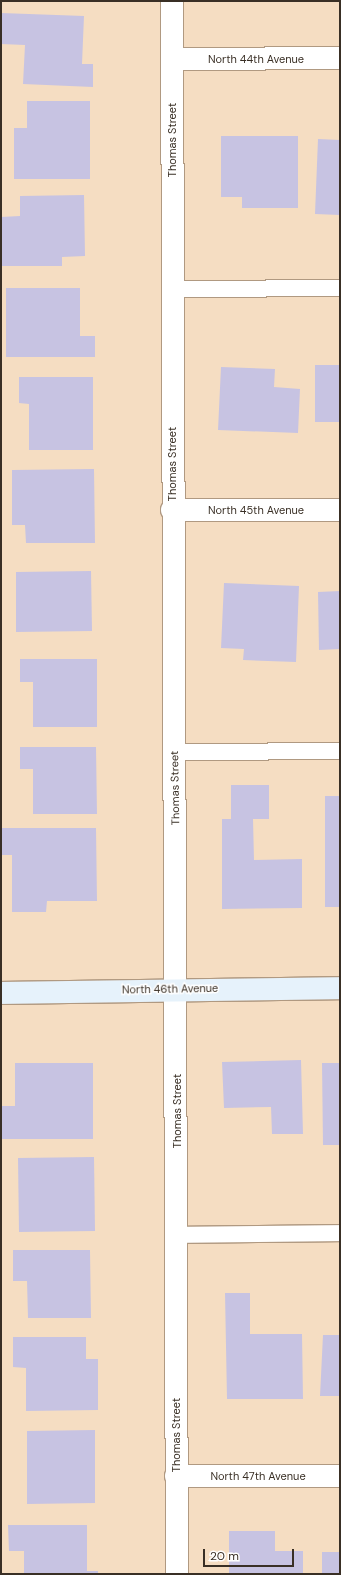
<!DOCTYPE html>
<html>
<head>
<meta charset="utf-8">
<style>
	body { margin:0 }
	#map { position:relative; width:341px; height:1575px; overflow:hidden; background:#f5ddc2; font-family:"DM Sans",sans-serif }
	div>[style] { position:absolute }
	.building>* { inset:0; background:#c7c3e2 }
	.roads { filter:drop-shadow(1px 0 #b09981) drop-shadow(-1px 0 #b09981) drop-shadow(0 1px #b09981) drop-shadow(0 -1px #b09981) }
	.lane>* { height:16px; margin:-8px; padding:0 8px; transform-origin:8px; border-radius:8px; background:#fff }
	.street>* { height:22px; margin:-11px; padding:0 11px; transform-origin:11px; border-radius:11px; background:#fff }
	.secondary>* { height:22px; margin:-11px; padding:0 11px; transform-origin:11px; border-radius:11px; background:#e6f2fb }
	span { translate:-50% -50%; white-space:nowrap; text-align:center; line-height:1.15; -webkit-text-stroke:3px #fff; paint-order:stroke }
	.street-label { font-size:11px; color:#392f25 }
	.frame { position:absolute; inset:0; border:2px solid #392f25; pointer-events:none }
	.scale { position:absolute; left:203px; top:1549px; width:91px; height:18px; box-sizing:border-box; border:2px solid #392f25; border-top:0; padding-left:5px; font-size:12px; line-height:14px; white-space:nowrap; color:#392f25; -webkit-text-stroke:3px #fff; paint-order:stroke }
</style>
</head>
<body>
<div id="map">
	<div class="building">
		<i style="clip-path:polygon(1px 13px,84px 16px,82px 64px,93px 64px,93px 87px,23px 84px,25px 45px,1px 44px)"></i>
		<i style="clip-path:polygon(27px 101px,90px 101px,90px 179px,14px 179px,14px 128px,27px 128px)"></i>
		<i style="clip-path:polygon(221px 136px,298px 136px,298px 208px,242px 208px,242px 197px,221px 197px)"></i>
		<i style="clip-path:polygon(318px 139px,340px 140px,340px 215px,315px 214px)"></i>
		<i style="clip-path:polygon(84px 195px,85px 256px,62px 257px,62px 266px,1px 266px,1px 217px,20px 216px,20px 196px)"></i>
		<i style="clip-path:polygon(6px 288px,80px 288px,80px 336px,95px 336px,95px 357px,6px 357px)"></i>
		<i style="clip-path:polygon(315px 365px,340px 365px,340px 422px,315px 422px)"></i>
		<i style="clip-path:polygon(221px 367px,275px 369px,274px 387px,300px 389px,298px 433px,218px 430px)"></i>
		<i style="clip-path:polygon(19px 377px,93px 377px,93px 450px,29px 450px,29px 404px,19px 403px)"></i>
		<i style="clip-path:polygon(94px 469px,95px 543px,26px 543px,25px 525px,12px 525px,12px 470px)"></i>
		<i style="clip-path:polygon(91px 571px,92px 631px,16px 632px,16px 572px)"></i>
		<i style="clip-path:polygon(224px 583px,299px 586px,296px 662px,243px 660px,244px 649px,221px 648px)"></i>
		<i style="clip-path:polygon(340px 591px,340px 649px,319px 650px,318px 592px)"></i>
		<i style="clip-path:polygon(20px 659px,97px 659px,97px 727px,33px 727px,33px 682px,20px 682px)"></i>
		<i style="clip-path:polygon(20px 747px,96px 747px,97px 814px,33px 814px,33px 769px,20px 769px)"></i>
		<i style="clip-path:polygon(231px 785px,269px 785px,269px 819px,253px 819px,254px 860px,302px 859px,302px 908px,222px 909px,222px 819px,231px 819px)"></i>
		<i style="clip-path:polygon(325px 796px,340px 796px,340px 907px,325px 907px)"></i>
		<i style="clip-path:polygon(1px 828px,96px 828px,97px 901px,47px 901px,46px 912px,12px 912px,12px 855px,1px 855px)"></i>
		<i style="clip-path:polygon(301px 1060px,303px 1134px,272px 1134px,271px 1107px,224px 1108px,222px 1062px)"></i>
		<i style="clip-path:polygon(15px 1063px,93px 1063px,93px 1139px,1px 1139px,1px 1106px,15px 1106px)"></i>
		<i style="clip-path:polygon(322px 1063px,340px 1063px,340px 1145px,323px 1145px)"></i>
		<i style="clip-path:polygon(94px 1157px,95px 1231px,19px 1232px,18px 1158px)"></i>
		<i style="clip-path:polygon(13px 1250px,90px 1250px,91px 1318px,28px 1318px,27px 1281px,13px 1281px)"></i>
		<i style="clip-path:polygon(225px 1293px,250px 1293px,250px 1334px,302px 1334px,303px 1399px,227px 1399px)"></i>
		<i style="clip-path:polygon(340px 1331px,340px 1396px,320px 1396px,323px 1335px,339px 1335px)"></i>
		<i style="clip-path:polygon(13px 1337px,86px 1337px,86px 1359px,98px 1359px,98px 1410px,26px 1411px,26px 1368px,13px 1367px)"></i>
		<i style="clip-path:polygon(95px 1430px,95px 1503px,27px 1504px,27px 1431px)"></i>
		<i style="clip-path:polygon(8px 1525px,87px 1525px,87px 1571px,98px 1571px,98px 1574px,24px 1574px,24px 1551px,9px 1551px)"></i>
		<i style="clip-path:polygon(229px 1531px,275px 1531px,275px 1551px,303px 1551px,303px 1574px,229px 1574px)"></i>
		<i style="clip-path:polygon(322px 1552px,340px 1552px,340px 1574px,322px 1574px)"></i>
	</div>
	<div class="roads">
		<div class="lane">
			<i style="left:172px;top:289px;width:168px;rotate:-0.3deg"></i>
			<i style="left:174px;top:752px;width:166px;rotate:-0.3deg"></i>
			<i style="left:176px;top:1235px;width:164px;rotate:-0.7deg"></i>
		</div>
		<div class="street">
			<i style="left:172px;top:1px;width:1573px;rotate:89.82deg"></i>
			<i style="left:172px;top:59px;width:168px;rotate:-0.3deg"></i>
			<i style="left:172px;top:510px;width:168px"></i>
			<i style="left:176px;top:1476px;width:164px"></i>
		</div>
		<div class="secondary">
			<i style="left:1px;top:993px;width:339px;rotate:-0.8deg"></i>
		</div>
	</div>
	<div class="street-label">
		<span style="left:256px;top:59px">North 44th Avenue</span>
		<span style="left:172px;top:140px;rotate:-90deg">Thomas Street</span>
		<span style="left:172px;top:464px;rotate:-90deg">Thomas Street</span>
		<span style="left:256px;top:510px">North 45th Avenue</span>
		<span style="left:175px;top:788px;rotate:-91deg">Thomas Street</span>
		<span style="left:170px;top:989px;rotate:-1deg">North 46th Avenue</span>
		<span style="left:177px;top:1111px;rotate:-90deg">Thomas Street</span>
		<span style="left:176px;top:1435px;rotate:-90deg">Thomas Street</span>
		<span style="left:258px;top:1476px">North 47th Avenue</span>
	</div>
	<div class="frame"></div>
	<div class="scale">20 m</div>
</div>
</body>
</html>
